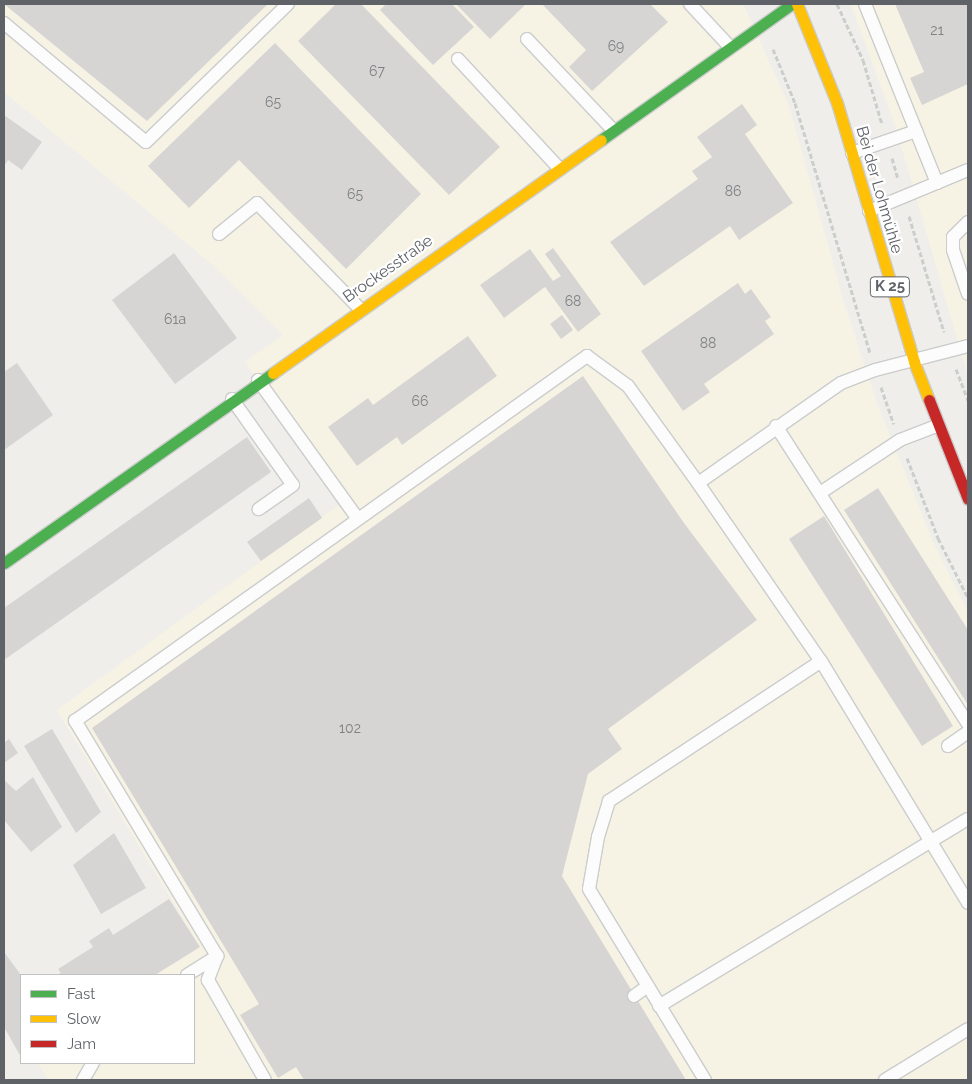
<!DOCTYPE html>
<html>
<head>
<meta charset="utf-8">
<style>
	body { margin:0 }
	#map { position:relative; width:972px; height:1084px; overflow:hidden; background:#efeeea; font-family:Raleway,sans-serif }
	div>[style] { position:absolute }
	.commercial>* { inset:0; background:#f7f3e4 }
	.building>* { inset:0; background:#d6d5d3 }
	.path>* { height:3px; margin-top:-1.5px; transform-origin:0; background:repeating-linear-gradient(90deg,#cacfcc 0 5px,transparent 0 7.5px) }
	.roads { filter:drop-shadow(1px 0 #cbcccc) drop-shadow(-1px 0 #cbcccc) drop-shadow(0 1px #cbcccc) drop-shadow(0 -1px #cbcccc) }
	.lane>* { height:12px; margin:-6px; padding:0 6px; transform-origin:6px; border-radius:6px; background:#fdfcfc }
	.fast>* { height:11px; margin:-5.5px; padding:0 5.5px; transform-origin:5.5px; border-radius:5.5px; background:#4caf50 }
	.slow>* { height:11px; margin:-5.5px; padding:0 5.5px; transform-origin:5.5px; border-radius:5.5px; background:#ffc107 }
	.jam>* { height:11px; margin:-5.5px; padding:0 5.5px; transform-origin:5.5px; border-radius:5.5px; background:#c62828 }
	span { translate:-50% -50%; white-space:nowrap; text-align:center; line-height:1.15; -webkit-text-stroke:4.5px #fff; paint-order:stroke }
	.number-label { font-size:14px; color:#7e8184 }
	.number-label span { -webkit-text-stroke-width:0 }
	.shield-label span { padding:1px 4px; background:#fff; border:1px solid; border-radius:4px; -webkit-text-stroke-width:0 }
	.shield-label { font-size:15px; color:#5f6368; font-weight:700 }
	.street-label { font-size:16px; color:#5f6368 }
	.frame { position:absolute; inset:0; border:5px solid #5f6368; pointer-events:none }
	.legend { position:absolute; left:20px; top:974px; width:175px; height:90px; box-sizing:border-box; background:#fff; border:1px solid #bfc1c3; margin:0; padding:6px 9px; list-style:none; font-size:15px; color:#5f6368 }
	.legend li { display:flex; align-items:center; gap:10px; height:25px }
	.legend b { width:25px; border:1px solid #bfc1c3 }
</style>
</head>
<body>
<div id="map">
	<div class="commercial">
		<i style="clip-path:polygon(4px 4px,743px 4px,789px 106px,845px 306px,878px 406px,933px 542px,968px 612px,968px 1080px,48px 1080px,38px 1063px,194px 1063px,194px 975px,155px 975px,200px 947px,57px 710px,344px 501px,245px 362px,283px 335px,213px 265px,4px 92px)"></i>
		<i style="clip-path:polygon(851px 4px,968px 4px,968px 376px,896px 128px)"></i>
	</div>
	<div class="building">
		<i style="clip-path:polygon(4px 4px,268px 4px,147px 121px)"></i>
		<i style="clip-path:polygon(336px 4px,361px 4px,500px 147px,449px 195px,298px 41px)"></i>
		<i style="clip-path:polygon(386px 4px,452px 4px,474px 27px,433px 65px,380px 10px)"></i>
		<i style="clip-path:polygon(456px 4px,526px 4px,490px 39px)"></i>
		<i style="clip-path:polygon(542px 4px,650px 4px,668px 22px,592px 91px,569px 67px,586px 50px)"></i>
		<i style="clip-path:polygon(895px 4px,968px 4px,968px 84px,922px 105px,910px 78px,924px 72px)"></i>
		<i style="clip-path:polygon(275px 43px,421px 194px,346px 269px,239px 160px,189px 208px,148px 166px)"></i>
		<i style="clip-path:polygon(742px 104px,757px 125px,745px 134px,793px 203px,739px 240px,730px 226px,644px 286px,610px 242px,698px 179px,692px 171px,712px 157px,697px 137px)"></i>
		<i style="clip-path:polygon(4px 115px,42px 142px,22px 170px,8px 160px,4px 166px)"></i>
		<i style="clip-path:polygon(553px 248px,601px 314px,578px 332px,545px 287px,504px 318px,480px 285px,530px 249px,553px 281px,561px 276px,545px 254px)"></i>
		<i style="clip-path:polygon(174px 253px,237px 338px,175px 384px,112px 300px)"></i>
		<i style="clip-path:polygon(738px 283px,745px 294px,751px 289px,771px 317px,765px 321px,774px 334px,704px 384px,710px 392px,683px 411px,641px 351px)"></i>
		<i style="clip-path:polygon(562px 315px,573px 330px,561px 339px,550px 324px)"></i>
		<i style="clip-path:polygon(468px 336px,497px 376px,402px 445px,397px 437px,357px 466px,328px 427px,368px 398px,373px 405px)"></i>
		<i style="clip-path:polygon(17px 363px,53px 415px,4px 450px,4px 372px)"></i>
		<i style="clip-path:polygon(583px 376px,684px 523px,757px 620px,608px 729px,622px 749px,588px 774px,562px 876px,686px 1080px,304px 1080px,296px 1067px,278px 1078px,240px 1015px,259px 1004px,92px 728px)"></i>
		<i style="clip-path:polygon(247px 437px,271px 472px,4px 660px,4px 608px)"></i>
		<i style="clip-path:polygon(878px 488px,968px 630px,968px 705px,844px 510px)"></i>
		<i style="clip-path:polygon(309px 498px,322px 518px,261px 561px,247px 542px)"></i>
		<i style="clip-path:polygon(824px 516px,953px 726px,922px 746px,789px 539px)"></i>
		<i style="clip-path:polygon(52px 729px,101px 812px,76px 833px,24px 746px)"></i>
		<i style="clip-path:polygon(9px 739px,18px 753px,4px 763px,4px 743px)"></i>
		<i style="clip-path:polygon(33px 777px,62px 827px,31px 852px,4px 820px,4px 780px,16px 791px)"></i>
		<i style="clip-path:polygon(114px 833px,146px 888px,101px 914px,73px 865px)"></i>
		<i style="clip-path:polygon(169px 899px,200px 947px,155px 975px,56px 975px,61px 973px,58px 969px,93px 947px,89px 941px,109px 928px,113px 935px)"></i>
		<i style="clip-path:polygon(4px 952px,21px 975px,21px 1057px,4px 1027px)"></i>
	</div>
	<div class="path">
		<i style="left:837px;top:4px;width:62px;rotate:65.1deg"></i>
		<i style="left:863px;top:60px;width:67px;rotate:73.5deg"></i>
		<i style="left:773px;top:49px;width:58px;rotate:67.8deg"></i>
		<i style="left:795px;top:103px;width:261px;rotate:73.3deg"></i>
		<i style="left:892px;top:158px;width:22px;rotate:74deg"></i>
		<i style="left:909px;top:216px;width:121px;rotate:73.2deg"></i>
		<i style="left:956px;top:369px;width:34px;rotate:69deg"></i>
		<i style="left:881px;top:387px;width:39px;rotate:71deg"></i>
		<i style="left:907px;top:458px;width:86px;rotate:68.8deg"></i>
		<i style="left:938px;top:538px;width:67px;rotate:63.4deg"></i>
	</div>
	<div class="roads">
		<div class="lane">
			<i style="left:690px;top:4px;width:57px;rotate:47.1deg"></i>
			<i style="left:865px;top:4px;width:193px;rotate:68.1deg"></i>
			<i style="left:4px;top:23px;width:185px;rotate:40deg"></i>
			<i style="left:146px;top:142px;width:198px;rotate:-44.2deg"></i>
			<i style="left:527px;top:39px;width:125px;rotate:46.6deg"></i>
			<i style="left:458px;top:59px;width:149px;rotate:47.2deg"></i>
			<i style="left:852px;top:153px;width:68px;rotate:-19deg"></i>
			<i style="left:869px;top:211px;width:107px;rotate:-22.5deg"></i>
			<i style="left:968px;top:222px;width:21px;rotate:135deg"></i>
			<i style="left:953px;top:237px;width:13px;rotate:90deg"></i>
			<i style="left:953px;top:250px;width:46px;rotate:71.2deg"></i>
			<i style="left:219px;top:234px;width:49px;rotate:-39.2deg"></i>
			<i style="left:257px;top:203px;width:148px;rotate:45.8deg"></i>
			<i style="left:968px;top:346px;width:96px;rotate:165.5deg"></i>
			<i style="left:875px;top:370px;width:36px;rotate:159deg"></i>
			<i style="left:841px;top:383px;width:174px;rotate:145deg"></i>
			<i style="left:698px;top:483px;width:216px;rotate:55.4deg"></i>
			<i style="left:821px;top:661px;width:283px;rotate:58.7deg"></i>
			<i style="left:258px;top:380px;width:171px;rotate:54.3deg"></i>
			<i style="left:232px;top:399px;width:105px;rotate:54.7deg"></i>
			<i style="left:293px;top:485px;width:42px;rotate:144.8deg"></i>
			<i style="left:776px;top:426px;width:354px;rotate:57.2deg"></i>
			<i style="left:820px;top:493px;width:96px;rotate:-33.5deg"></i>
			<i style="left:900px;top:440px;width:40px;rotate:-21deg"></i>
			<i style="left:948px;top:746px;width:24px;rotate:-35deg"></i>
			<i style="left:217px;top:956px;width:26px;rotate:111deg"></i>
			<i style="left:208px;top:980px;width:115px;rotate:60.3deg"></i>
			<i style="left:187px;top:975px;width:36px;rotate:-32deg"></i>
			<i style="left:217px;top:956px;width:275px;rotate:-121.1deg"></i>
			<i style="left:75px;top:721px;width:629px;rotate:-35.48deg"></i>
			<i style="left:587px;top:356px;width:51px;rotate:36.2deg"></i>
			<i style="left:628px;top:386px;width:120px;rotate:54.2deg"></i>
			<i style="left:634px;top:996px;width:17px;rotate:-36deg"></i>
			<i style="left:659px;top:1006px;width:361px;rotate:-31.2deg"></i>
			<i style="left:83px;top:1080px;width:20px;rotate:-60deg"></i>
			<i style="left:705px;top:1080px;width:223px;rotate:-121.3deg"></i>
			<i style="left:589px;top:889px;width:53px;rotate:-80.2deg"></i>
			<i style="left:598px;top:837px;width:38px;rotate:-73deg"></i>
			<i style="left:609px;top:801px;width:254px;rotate:-33.4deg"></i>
			<i style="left:885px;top:1080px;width:97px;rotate:-31.6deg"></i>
		</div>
		<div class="fast">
			<i style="left:601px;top:140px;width:234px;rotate:-35.5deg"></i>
			<i style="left:4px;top:563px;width:329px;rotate:-35.2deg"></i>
		</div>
		<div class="slow">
			<i style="left:797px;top:4px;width:107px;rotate:68deg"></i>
			<i style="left:837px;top:103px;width:270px;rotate:73.4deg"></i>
			<i style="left:914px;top:362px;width:41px;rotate:68.5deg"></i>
			<i style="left:273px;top:373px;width:402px;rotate:-35.4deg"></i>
		</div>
		<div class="jam">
			<i style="left:929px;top:400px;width:106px;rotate:68.5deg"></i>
		</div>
	</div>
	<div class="number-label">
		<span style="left:937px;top:30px">21</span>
		<span style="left:616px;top:46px">69</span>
		<span style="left:377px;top:71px">67</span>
		<span style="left:273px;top:102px">65</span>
		<span style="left:733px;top:191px">86</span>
		<span style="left:355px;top:194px">65</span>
		<span style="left:573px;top:301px">68</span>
		<span style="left:175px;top:319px">61a</span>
		<span style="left:708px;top:343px">88</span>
		<span style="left:420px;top:401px">66</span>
		<span style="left:350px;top:728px">102</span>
	</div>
	<div class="shield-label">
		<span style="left:890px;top:287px">K 25</span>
	</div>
	<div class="street-label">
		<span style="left:879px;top:190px;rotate:74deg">Bei der Lohmühle</span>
		<span style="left:388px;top:269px;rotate:-35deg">Brockesstraße</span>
	</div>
	<div class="frame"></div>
	<ul class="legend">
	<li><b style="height:6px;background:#4caf50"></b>Fast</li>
	<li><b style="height:6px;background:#ffc107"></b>Slow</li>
	<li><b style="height:6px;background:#c62828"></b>Jam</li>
	</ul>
</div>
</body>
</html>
